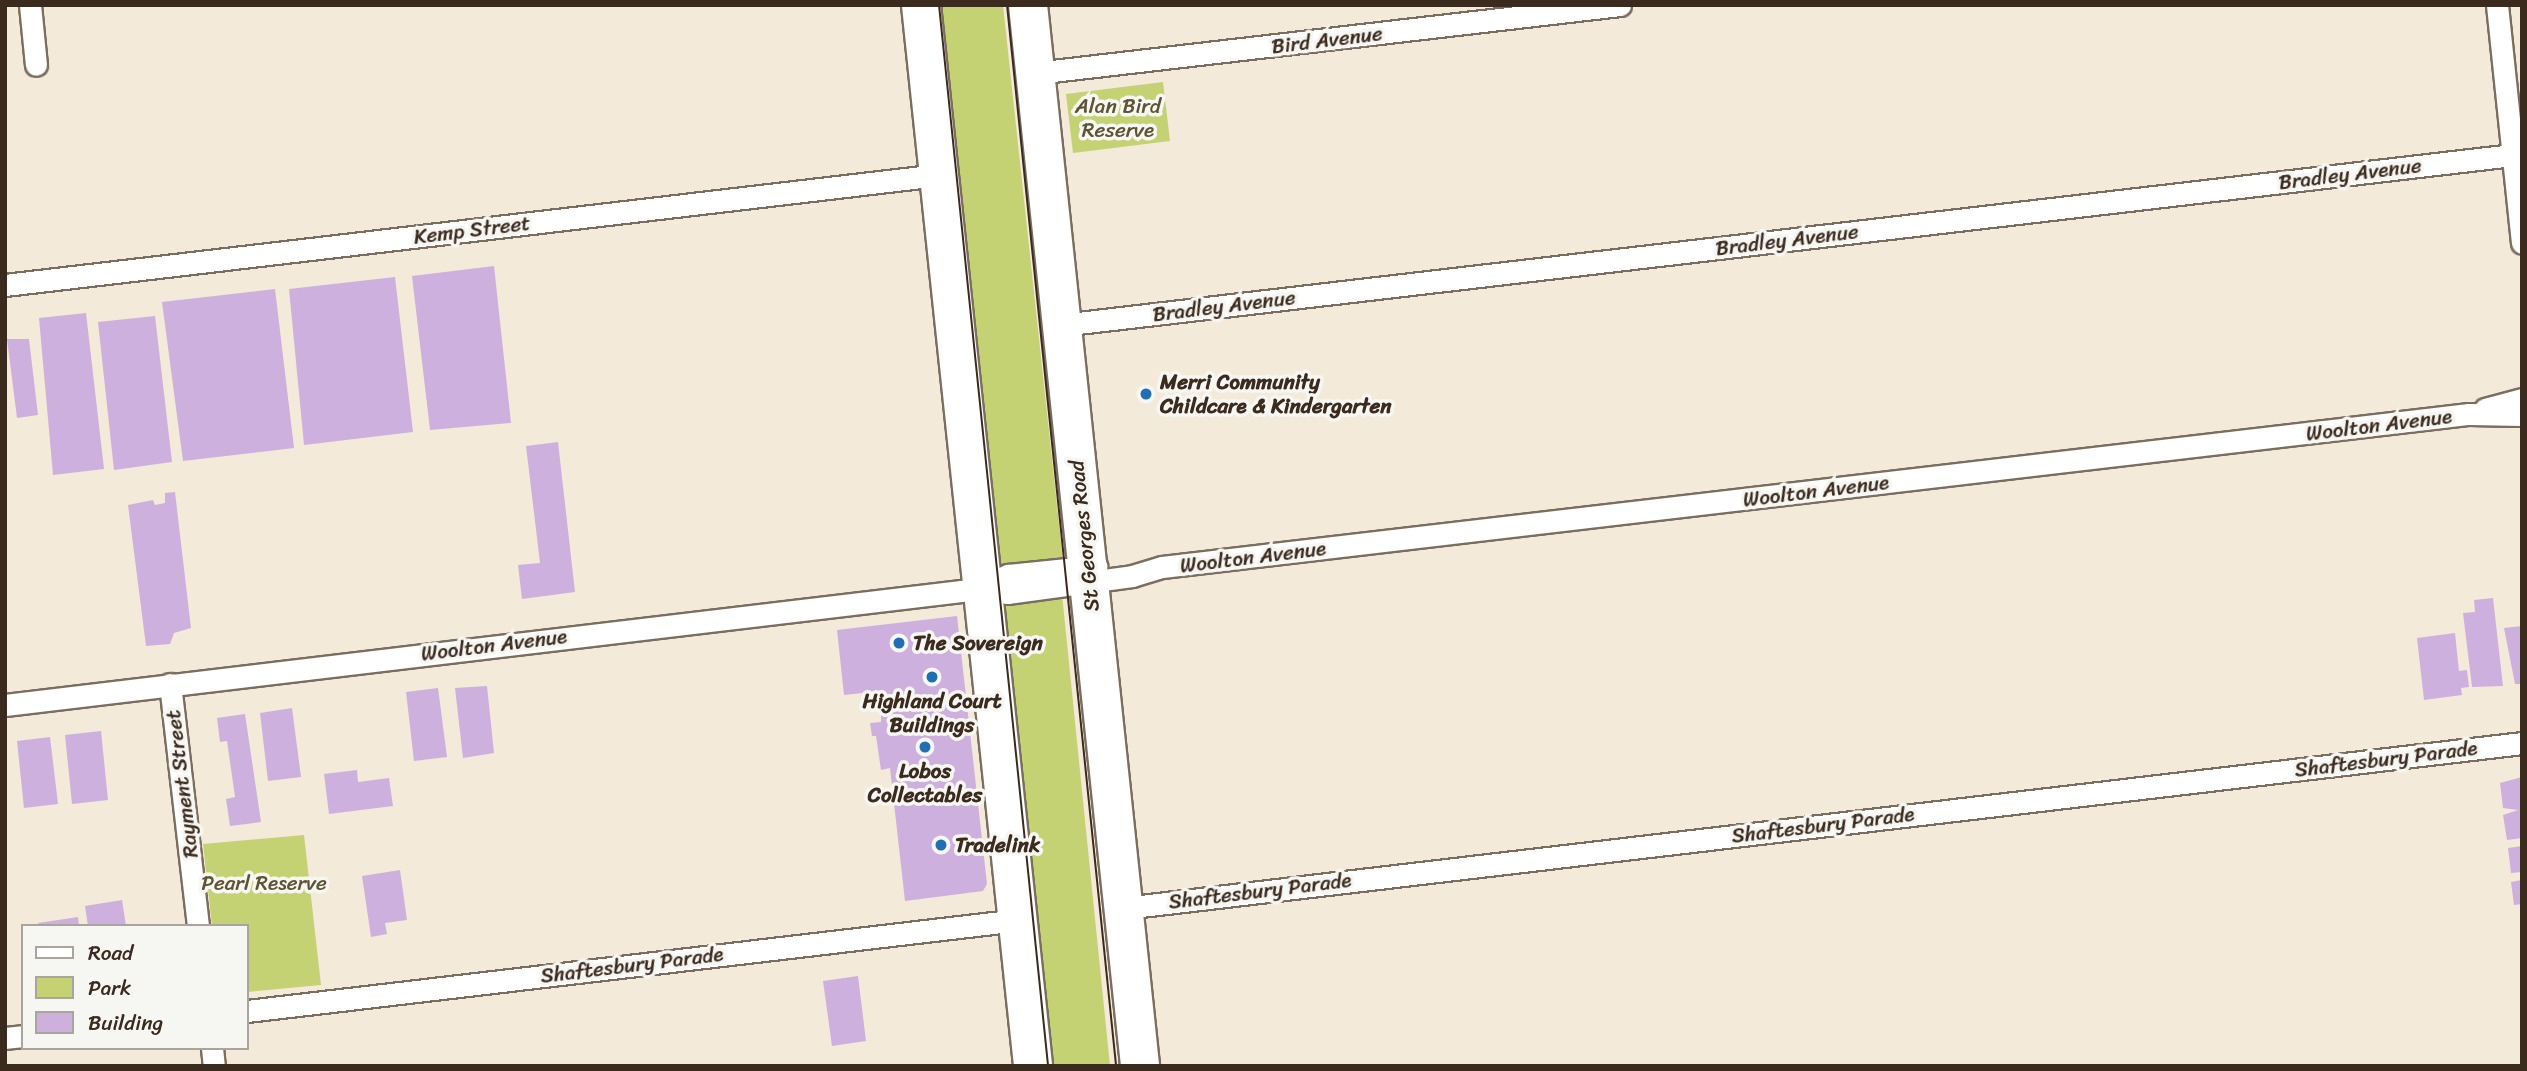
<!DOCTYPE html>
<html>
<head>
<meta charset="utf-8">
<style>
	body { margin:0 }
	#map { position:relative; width:2527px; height:1071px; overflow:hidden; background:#f3ead9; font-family:Sriracha,sans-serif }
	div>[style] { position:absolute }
	.green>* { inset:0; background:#c4d274 }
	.building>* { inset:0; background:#ceb0de }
	.roads { filter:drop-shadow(2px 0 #7b6d5f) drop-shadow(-2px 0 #7b6d5f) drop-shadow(0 2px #7b6d5f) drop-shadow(0 -2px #7b6d5f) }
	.street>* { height:21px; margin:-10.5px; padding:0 10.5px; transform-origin:10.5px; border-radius:10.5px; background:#fff }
	.highway>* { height:38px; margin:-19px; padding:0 19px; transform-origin:19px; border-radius:19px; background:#fff }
	.tram>* { height:2px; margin:-1px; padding:0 1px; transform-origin:1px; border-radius:1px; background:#3b2a1e }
	.dots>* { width:19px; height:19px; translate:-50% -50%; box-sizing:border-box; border:4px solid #f6f6f2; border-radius:50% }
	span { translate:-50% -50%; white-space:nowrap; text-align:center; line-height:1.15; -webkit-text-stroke:7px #f6f6f2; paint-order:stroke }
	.street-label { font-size:21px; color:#3b2a1e }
	.park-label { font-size:21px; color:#5d5434 }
	.poi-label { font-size:21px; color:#3b2a1e; font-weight:700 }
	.left { translate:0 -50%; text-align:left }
	.frame { position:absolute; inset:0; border:7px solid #3b2a1e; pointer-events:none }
	.legend { position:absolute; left:21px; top:924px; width:228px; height:126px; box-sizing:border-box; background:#f6f6f2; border:2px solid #aba49d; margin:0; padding:9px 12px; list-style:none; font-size:21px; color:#3b2a1e }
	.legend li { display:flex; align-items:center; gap:14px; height:35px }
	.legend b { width:35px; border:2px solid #aba49d }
</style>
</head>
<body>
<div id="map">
	<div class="green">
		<i style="clip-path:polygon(942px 5px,1003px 5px,1063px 561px,1000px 570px)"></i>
		<i style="clip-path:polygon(1163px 82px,1170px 141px,1073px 153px,1066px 94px)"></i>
		<i style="clip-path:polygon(1062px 594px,1110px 1066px,1051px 1066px,1004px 600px)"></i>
		<i style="clip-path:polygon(304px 835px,321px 985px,247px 992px,247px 926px,212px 926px,203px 844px)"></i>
	</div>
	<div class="building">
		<i style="clip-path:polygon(494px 266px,511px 423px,430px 430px,412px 276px)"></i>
		<i style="clip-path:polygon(395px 277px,413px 432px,304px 445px,289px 289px)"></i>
		<i style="clip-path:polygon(275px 289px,294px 448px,183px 461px,162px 302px)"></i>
		<i style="clip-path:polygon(86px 313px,104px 469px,53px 475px,39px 318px)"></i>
		<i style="clip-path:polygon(155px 316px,172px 462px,114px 470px,98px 322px)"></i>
		<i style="clip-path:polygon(7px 339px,29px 339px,38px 415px,17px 418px)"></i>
		<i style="clip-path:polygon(558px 442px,575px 592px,522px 599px,518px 565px,540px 563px,526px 446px)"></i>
		<i style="clip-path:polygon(175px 492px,191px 628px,174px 633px,170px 644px,146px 646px,128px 505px,153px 500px,155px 505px,165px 503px,165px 493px)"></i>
		<i style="clip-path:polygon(2493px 598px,2503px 686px,2472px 687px,2463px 613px,2475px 612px,2474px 600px)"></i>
		<i style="clip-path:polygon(957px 616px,987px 884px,983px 891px,905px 901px,890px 768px,881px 770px,876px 736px,872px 736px,870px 723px,881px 722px,881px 691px,844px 695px,837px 630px)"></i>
		<i style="clip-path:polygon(2522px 626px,2522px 684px,2515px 684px,2504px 628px)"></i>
		<i style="clip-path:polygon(2455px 633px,2459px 671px,2467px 670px,2469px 687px,2461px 688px,2462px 695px,2424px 700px,2417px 638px)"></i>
		<i style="clip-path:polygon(487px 686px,494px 753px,463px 758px,455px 688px)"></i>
		<i style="clip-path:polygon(438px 688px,447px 757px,414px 761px,406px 692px)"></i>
		<i style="clip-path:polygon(292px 708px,301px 777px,268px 781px,260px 713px)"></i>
		<i style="clip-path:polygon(245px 714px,261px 822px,230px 826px,226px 799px,235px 797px,227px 741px,220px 742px,217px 718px)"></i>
		<i style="clip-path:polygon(101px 731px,108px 800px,72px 804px,65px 735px)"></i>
		<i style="clip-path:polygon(50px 737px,58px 804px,24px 808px,17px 741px)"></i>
		<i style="clip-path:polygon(357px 770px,358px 782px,389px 778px,393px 806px,329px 814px,324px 774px)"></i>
		<i style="clip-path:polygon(2522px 777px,2522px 838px,2507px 840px,2503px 815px,2518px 810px,2503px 808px,2500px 783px)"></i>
		<i style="clip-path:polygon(2522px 846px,2522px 872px,2511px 873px,2508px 848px)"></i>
		<i style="clip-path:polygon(400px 870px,407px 920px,385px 923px,387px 934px,371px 937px,362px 876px)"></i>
		<i style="clip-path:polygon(2522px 880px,2522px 904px,2514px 905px,2511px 882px)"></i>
		<i style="clip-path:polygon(122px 900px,126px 926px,88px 926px,85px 906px)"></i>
		<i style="clip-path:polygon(78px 917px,79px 926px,38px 926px,38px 923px)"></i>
		<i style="clip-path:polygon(858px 976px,866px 1041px,832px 1046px,823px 981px)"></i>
	</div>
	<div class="roads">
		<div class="street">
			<i style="left:30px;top:5px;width:60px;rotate:84.3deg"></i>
			<i style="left:2497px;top:5px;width:239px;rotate:84deg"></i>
			<i style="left:1035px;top:73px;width:589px;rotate:-6.63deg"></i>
			<i style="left:5px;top:285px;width:939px;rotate:-6.72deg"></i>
			<i style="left:1061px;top:325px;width:1461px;rotate:-6.68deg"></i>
			<i style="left:2485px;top:409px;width:38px;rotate:-15deg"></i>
			<i style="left:983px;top:587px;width:25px;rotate:14deg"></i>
			<i style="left:1007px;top:593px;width:126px;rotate:-7.7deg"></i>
			<i style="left:1132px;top:576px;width:31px;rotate:-17deg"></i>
			<i style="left:1162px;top:567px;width:1316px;rotate:-6.68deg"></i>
			<i style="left:2469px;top:414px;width:53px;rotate:1.1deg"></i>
			<i style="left:170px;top:684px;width:244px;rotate:83.4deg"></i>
			<i style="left:5px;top:705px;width:963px;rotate:-6.8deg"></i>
			<i style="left:961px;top:591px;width:22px;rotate:-10deg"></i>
			<i style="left:983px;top:587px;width:28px;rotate:-26deg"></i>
			<i style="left:1008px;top:575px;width:89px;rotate:-5.8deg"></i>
			<i style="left:1124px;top:908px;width:1408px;rotate:-6.73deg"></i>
			<i style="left:247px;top:1011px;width:776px;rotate:-6.73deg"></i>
			<i style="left:5px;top:1038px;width:18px;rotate:-6deg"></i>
			<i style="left:212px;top:1048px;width:18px;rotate:84deg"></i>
		</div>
		<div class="highway">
			<i style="left:921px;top:5px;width:1067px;rotate:83.97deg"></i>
			<i style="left:1028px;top:5px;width:1067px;rotate:83.97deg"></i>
		</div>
	</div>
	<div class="tram">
		<i style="left:939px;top:5px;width:1067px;rotate:84.13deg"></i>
		<i style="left:1007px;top:5px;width:1067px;rotate:84.13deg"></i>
	</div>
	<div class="dots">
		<i style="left:1146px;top:394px;background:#1f6fb2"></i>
		<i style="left:899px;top:643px;background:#1f6fb2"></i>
		<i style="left:932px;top:677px;background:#1f6fb2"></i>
		<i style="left:925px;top:747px;background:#1f6fb2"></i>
		<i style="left:941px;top:845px;background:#1f6fb2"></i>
	</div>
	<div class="street-label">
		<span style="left:1327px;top:40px;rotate:-7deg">Bird Avenue</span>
		<span style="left:2350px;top:174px;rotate:-7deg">Bradley Avenue</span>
		<span style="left:472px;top:230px;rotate:-7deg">Kemp Street</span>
		<span style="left:1787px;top:240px;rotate:-7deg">Bradley Avenue</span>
		<span style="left:1224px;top:306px;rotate:-7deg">Bradley Avenue</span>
		<span style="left:2379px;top:425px;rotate:-7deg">Woolton Avenue</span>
		<span style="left:1816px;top:491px;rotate:-7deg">Woolton Avenue</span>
		<span style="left:1084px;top:536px;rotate:-96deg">St Georges Road</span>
		<span style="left:1253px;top:557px;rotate:-7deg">Woolton Avenue</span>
		<span style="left:494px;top:645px;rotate:-7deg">Woolton Avenue</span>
		<span style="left:2386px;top:759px;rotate:-7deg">Shaftesbury Parade</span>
		<span style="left:182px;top:784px;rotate:-97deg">Rayment Street</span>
		<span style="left:1823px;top:825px;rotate:-7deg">Shaftesbury Parade</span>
		<span style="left:1260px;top:891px;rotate:-7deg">Shaftesbury Parade</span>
		<span style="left:632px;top:965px;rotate:-7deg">Shaftesbury Parade</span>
	</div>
	<div class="park-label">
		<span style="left:1118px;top:118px">Alan Bird<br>Reserve</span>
		<span style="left:264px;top:883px">Pearl Reserve</span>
	</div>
	<div class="poi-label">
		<span class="left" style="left:1160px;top:394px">Merri Community<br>Childcare &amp; Kindergarten</span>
		<span class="left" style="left:913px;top:643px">The Sovereign</span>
		<span style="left:932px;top:713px">Highland Court<br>Buildings</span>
		<span style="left:925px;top:783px">Lobos<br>Collectables</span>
		<span class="left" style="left:955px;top:845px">Tradelink</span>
	</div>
	<div class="frame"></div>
	<ul class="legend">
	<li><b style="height:9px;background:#fff"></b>Road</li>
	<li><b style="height:19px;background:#c4d274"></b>Park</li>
	<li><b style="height:19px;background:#ceb0de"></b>Building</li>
	</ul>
</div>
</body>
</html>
